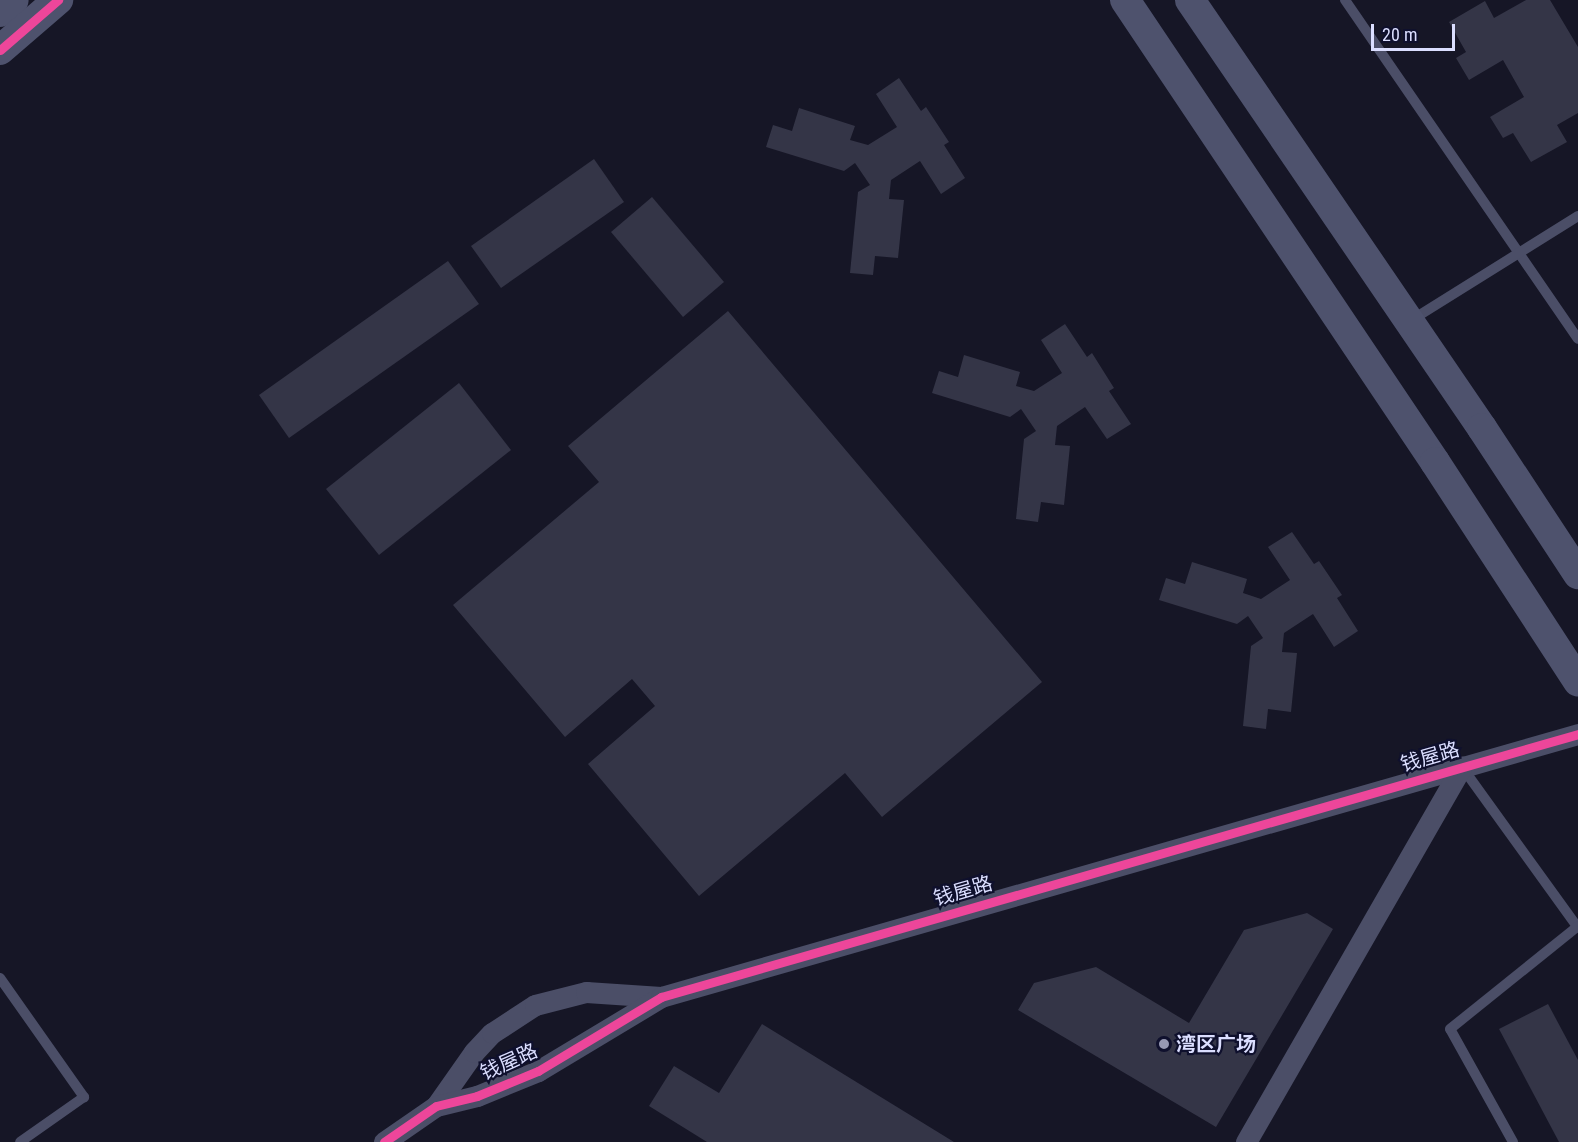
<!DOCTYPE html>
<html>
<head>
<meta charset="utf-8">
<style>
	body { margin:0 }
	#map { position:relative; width:1578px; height:1142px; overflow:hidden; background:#161626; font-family:"Roboto Condensed","Noto Sans SC",sans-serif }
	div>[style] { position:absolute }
	.building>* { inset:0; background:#343547 }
	.lane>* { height:10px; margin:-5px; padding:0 5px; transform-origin:5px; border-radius:5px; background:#4b4e67 }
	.street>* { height:21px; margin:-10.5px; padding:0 10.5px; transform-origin:10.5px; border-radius:10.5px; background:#4b4e67 }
	.secondary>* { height:30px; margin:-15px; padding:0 15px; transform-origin:15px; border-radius:15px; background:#4e526d }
	.cycleway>* { height:9px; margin:-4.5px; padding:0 4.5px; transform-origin:4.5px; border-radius:4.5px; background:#ed469a }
	.dots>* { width:16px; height:16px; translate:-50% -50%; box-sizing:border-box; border:3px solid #0f102d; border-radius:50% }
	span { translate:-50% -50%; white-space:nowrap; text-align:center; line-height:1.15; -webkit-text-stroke:4.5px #0f102d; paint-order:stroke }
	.street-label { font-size:20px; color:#dbdeff }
	.poi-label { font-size:20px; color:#dbdeff; font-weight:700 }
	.left { translate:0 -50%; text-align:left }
	.scale { position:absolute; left:1371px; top:24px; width:84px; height:27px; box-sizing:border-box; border:3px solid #dbdeff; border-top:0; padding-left:8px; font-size:18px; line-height:21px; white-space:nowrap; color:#dbdeff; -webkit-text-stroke:4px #0f102d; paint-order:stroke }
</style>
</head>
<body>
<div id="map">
	<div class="building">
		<i style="clip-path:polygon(1526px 0,1550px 0,1578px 47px,1578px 113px,1557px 125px,1567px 142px,1531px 162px,1513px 133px,1503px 138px,1490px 117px,1524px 97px,1503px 60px,1469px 80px,1456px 58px,1466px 52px,1449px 22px,1485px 1px,1494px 18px)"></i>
		<i style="clip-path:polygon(899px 78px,921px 111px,926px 107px,949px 142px,944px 145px,965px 178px,941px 194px,920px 161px,891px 180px,889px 199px,904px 200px,898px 258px,875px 256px,873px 275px,850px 273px,858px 192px,870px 185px,855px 163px,844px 171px,766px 147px,773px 125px,792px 131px,799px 108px,855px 126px,850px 140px,868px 145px,897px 127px,876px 94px)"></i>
		<i style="clip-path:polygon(594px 159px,624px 202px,501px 288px,471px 246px)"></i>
		<i style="clip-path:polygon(652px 197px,724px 282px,683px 317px,611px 232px)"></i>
		<i style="clip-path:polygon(448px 261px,479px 304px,289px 438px,259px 395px)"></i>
		<i style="clip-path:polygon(728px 311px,1042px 682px,882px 817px,845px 773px,699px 896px,588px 764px,655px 706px,632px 679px,565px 737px,453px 605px,599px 482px,568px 446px)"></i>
		<i style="clip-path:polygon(1065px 324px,1087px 357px,1092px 353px,1114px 388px,1109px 391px,1131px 424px,1107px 439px,1085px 407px,1057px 426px,1055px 445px,1070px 446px,1064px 505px,1041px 502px,1038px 522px,1016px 519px,1024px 439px,1036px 431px,1021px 409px,1010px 417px,932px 393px,939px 371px,958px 377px,964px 355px,1020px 372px,1016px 386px,1034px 391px,1062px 373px,1041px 340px)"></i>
		<i style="clip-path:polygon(459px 383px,511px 450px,379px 555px,326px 489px)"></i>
		<i style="clip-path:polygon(1292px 532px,1314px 564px,1319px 561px,1342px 595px,1337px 598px,1358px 631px,1334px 647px,1313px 614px,1284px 633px,1282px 652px,1297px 653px,1291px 712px,1268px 709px,1266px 729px,1243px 726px,1251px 646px,1263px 638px,1248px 616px,1237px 624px,1159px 600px,1166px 578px,1185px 584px,1192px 562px,1247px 579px,1243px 593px,1261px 599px,1290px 580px,1268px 547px)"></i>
		<i style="clip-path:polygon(1307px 913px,1333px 929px,1216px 1127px,1018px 1010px,1034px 983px,1096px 967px,1189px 1023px,1244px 930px)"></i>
		<i style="clip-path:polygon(1548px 1004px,1578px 1060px,1578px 1142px,1559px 1142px,1499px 1029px)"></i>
		<i style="clip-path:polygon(762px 1024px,954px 1142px,707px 1142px,649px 1106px,674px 1066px,719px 1093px)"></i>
	</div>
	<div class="lane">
		<i style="left:1345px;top:0;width:411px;rotate:55.5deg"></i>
		<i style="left:1410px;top:321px;width:198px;rotate:-32deg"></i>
		<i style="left:1462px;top:767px;width:198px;rotate:54.2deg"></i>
		<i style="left:0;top:978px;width:146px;rotate:54.8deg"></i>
		<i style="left:84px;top:1097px;width:78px;rotate:144.9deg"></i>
		<i style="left:1513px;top:1142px;width:129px;rotate:-119.1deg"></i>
		<i style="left:1450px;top:1029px;width:163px;rotate:-38.8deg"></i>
	</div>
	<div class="street">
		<i style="left:436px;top:1106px;width:66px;rotate:-54.9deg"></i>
		<i style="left:474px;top:1052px;width:26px;rotate:-47deg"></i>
		<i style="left:492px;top:1033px;width:51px;rotate:-33.1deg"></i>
		<i style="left:535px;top:1005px;width:53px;rotate:-14.3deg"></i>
		<i style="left:586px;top:992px;width:75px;rotate:3.8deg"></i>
		<i style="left:384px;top:1142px;width:63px;rotate:-34.7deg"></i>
		<i style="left:436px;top:1106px;width:42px;rotate:-13.7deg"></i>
		<i style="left:477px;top:1096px;width:66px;rotate:-22.3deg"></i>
		<i style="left:538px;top:1071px;width:144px;rotate:-31deg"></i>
		<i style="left:661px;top:997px;width:954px;rotate:-16deg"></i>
		<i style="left:1246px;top:1142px;width:433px;rotate:-60.1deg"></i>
	</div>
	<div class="secondary">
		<i style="left:1125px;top:0;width:556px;rotate:56.14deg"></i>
		<i style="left:1435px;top:462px;width:262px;rotate:56.9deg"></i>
		<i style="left:1190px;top:0;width:518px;rotate:55.7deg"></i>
		<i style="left:1482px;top:428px;width:175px;rotate:56.7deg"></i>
		<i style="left:0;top:12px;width:18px;rotate:-41deg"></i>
		<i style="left:0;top:50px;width:77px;rotate:-40.8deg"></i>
	</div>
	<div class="cycleway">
		<i style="left:0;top:50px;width:77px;rotate:-40.8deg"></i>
		<i style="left:384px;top:1142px;width:63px;rotate:-34.7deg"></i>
		<i style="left:436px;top:1106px;width:42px;rotate:-13.7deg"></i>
		<i style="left:477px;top:1096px;width:66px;rotate:-22.3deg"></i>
		<i style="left:538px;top:1071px;width:144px;rotate:-31deg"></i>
		<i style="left:661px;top:997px;width:954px;rotate:-16deg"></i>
	</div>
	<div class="dots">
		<i style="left:1164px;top:1044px;background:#9698b3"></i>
	</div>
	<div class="street-label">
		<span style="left:1430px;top:757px;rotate:-16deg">钱屋路</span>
		<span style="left:963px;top:891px;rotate:-16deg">钱屋路</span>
		<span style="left:509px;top:1062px;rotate:-24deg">钱屋路</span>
	</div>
	<div class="poi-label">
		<span class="left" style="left:1176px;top:1044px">湾区广场</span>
	</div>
	<div class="scale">20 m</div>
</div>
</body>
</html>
